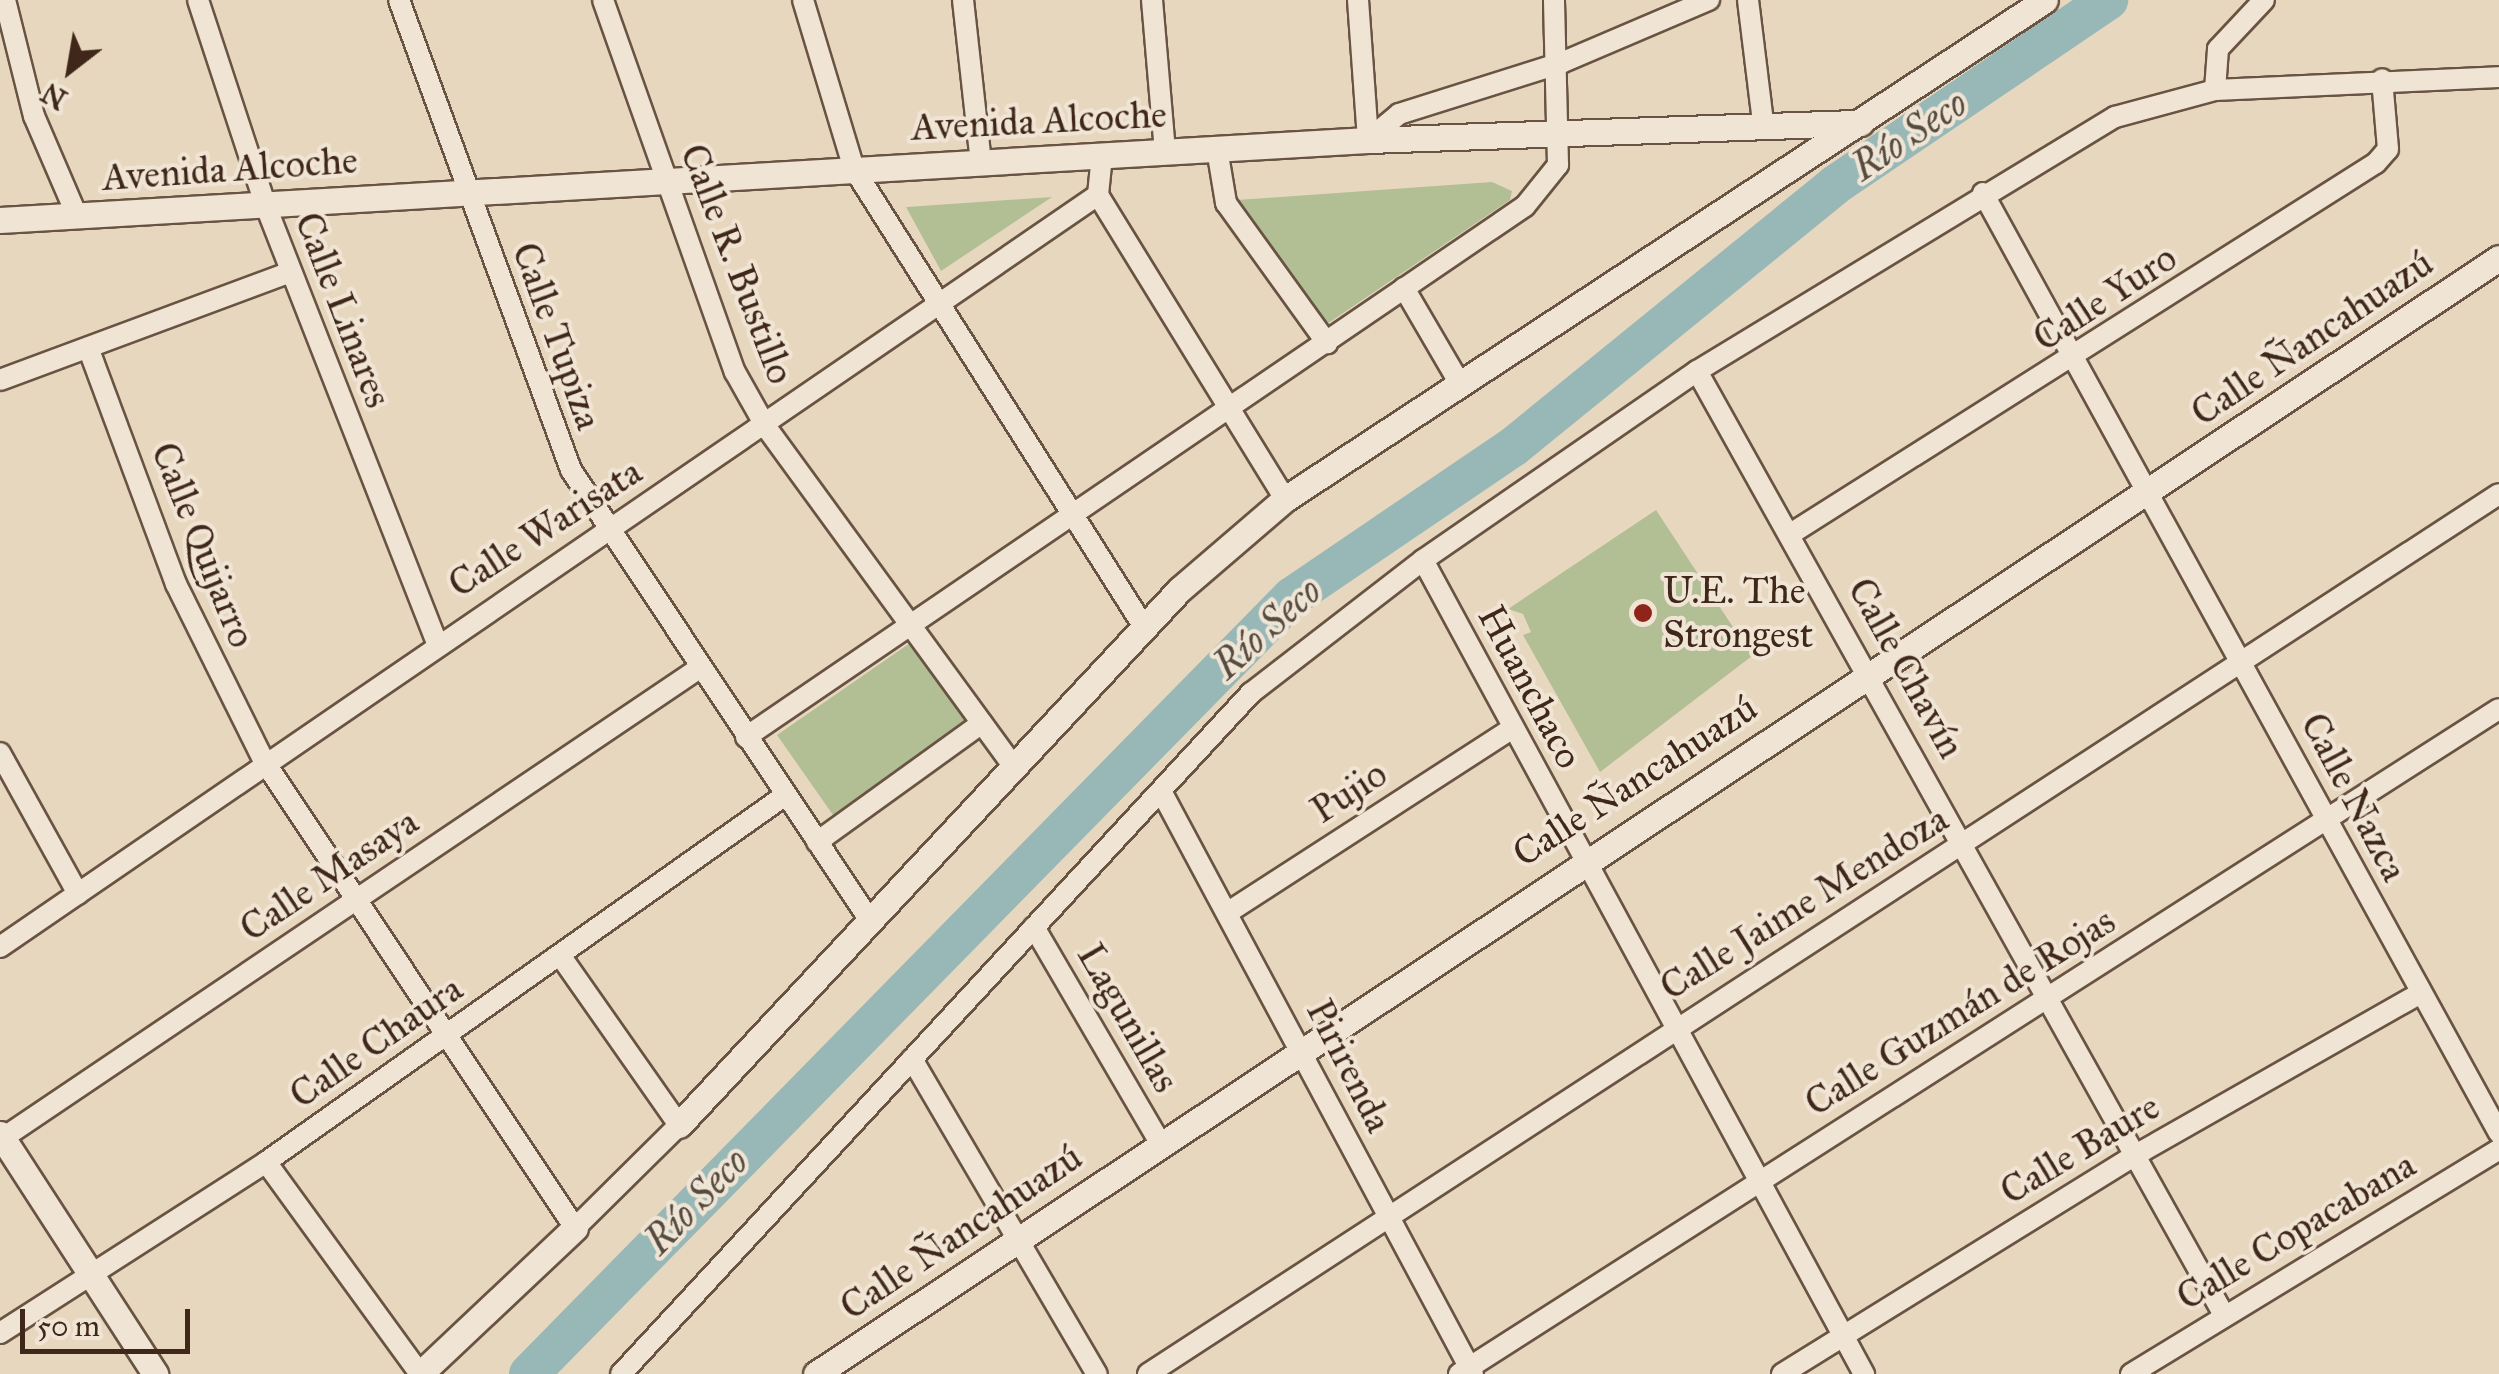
<!DOCTYPE html>
<html>
<head>
<meta charset="utf-8">
<style>
	body { margin:0 }
	#map { position:relative; width:2499px; height:1374px; overflow:hidden; background:#e8d7bf; font-family:"IM FELL Great Primer",serif }
	div>[style] { position:absolute }
	.green>* { inset:0; background:#b2bf95 }
	.river>* { height:40px; margin:-20px; padding:0 20px; transform-origin:20px; border-radius:20px; background:#98b8b7 }
	.roads { filter:drop-shadow(2px 0 #695342) drop-shadow(-2px 0 #695342) drop-shadow(0 2px #695342) drop-shadow(0 -2px #695342) }
	.minor>* { height:20px; margin:-10px; padding:0 10px; transform-origin:10px; border-radius:10px; background:#f0e5d5 }
	.tertiary>* { height:25px; margin:-12.5px; padding:0 12.5px; transform-origin:12.5px; border-radius:12.5px; background:#f0e5d5 }
	.dots>* { width:28px; height:28px; translate:-50% -50%; box-sizing:border-box; border:5px solid #f0e5d5; border-radius:50% }
	span { translate:-50% -50%; white-space:nowrap; text-align:center; line-height:1.15; -webkit-text-stroke:8px #f0e5d5; paint-order:stroke }
	.street-label { font-size:38px; color:#3f2719 }
	.poi-label { font-size:38px; color:#3f2719 }
	.left { translate:0 -50%; text-align:left }
	.water-label { font-size:40px; color:#554b40; font-style:italic }
	.north { position:absolute; left:20px; top:20px; width:100px; height:100px; -webkit-text-stroke:8px #f0e5d5; paint-order:stroke; rotate:211deg; font-size:28px; font-weight:700; line-height:40px; text-align:center; color:#3f2719 }
	.north::after { content:''; display:block; margin:auto; width:35px; height:45px; background:#3f2719; clip-path:polygon(50% 0,100% 100%,50% 72%,0 100%) }
	.scale { position:absolute; left:20px; top:1309px; width:170px; height:45px; box-sizing:border-box; border:5px solid #3f2719; border-top:0; padding-left:12px; font-size:30px; line-height:35px; white-space:nowrap; color:#3f2719; -webkit-text-stroke:8px #f0e5d5; paint-order:stroke }
</style>
</head>
<body>
<div id="map">
	<div class="green">
		<i style="clip-path:polygon(1492px 182px,1512px 191px,1510px 200px,1324px 326px,1237px 200px)"></i>
		<i style="clip-path:polygon(1052px 197px,941px 271px,906px 207px,907px 207px)"></i>
		<i style="clip-path:polygon(1656px 510px,1752px 656px,1600px 772px,1523px 635px,1531px 632px,1523px 614px,1508px 609px)"></i>
		<i style="clip-path:polygon(913px 641px,969px 721px,833px 815px,777px 735px)"></i>
	</div>
	<div class="river">
		<i style="left:529px;top:1374px;width:1089px;rotate:-45.52deg"></i>
		<i style="left:1292px;top:597px;width:267px;rotate:-34.2deg"></i>
		<i style="left:1513px;top:447px;width:415px;rotate:-39.1deg"></i>
		<i style="left:1835px;top:185px;width:330px;rotate:-34.1deg"></i>
	</div>
	<div class="roads">
		<div class="minor">
			<i style="left:5px;top:0;width:120px;rotate:76deg"></i>
			<i style="left:34px;top:116px;width:109px;rotate:66.7deg"></i>
			<i style="left:198px;top:0;width:215px;rotate:71.8deg"></i>
			<i style="left:265px;top:204px;width:468px;rotate:68.6deg"></i>
			<i style="left:399px;top:0;width:500px;rotate:69.9deg"></i>
			<i style="left:571px;top:470px;width:539px;rotate:56.43deg"></i>
			<i style="left:603px;top:0;width:395px;rotate:70.5deg"></i>
			<i style="left:735px;top:372px;width:63px;rotate:60.6deg"></i>
			<i style="left:766px;top:427px;width:419px;rotate:53.9deg"></i>
			<i style="left:803px;top:0;width:177px;rotate:73.2deg"></i>
			<i style="left:854px;top:169px;width:542px;rotate:57.66deg"></i>
			<i style="left:963px;top:0;width:163px;rotate:83.7deg"></i>
			<i style="left:1152px;top:0;width:153px;rotate:85.1deg"></i>
			<i style="left:1358px;top:0;width:140px;rotate:85.9deg"></i>
			<i style="left:1748px;top:0;width:123px;rotate:83deg"></i>
			<i style="left:2215px;top:90px;width:41px;rotate:-85.8deg"></i>
			<i style="left:2218px;top:49px;width:67px;rotate:-46.8deg"></i>
			<i style="left:1368px;top:140px;width:40px;rotate:-40deg"></i>
			<i style="left:1399px;top:114px;width:170px;rotate:-17.5deg"></i>
			<i style="left:1561px;top:63px;width:161px;rotate:-23.1deg"></i>
			<i style="left:1217px;top:149px;width:55px;rotate:80.5deg"></i>
			<i style="left:1226px;top:203px;width:173px;rotate:54.2deg"></i>
			<i style="left:1983px;top:193px;width:1072px;rotate:61.24deg"></i>
			<i style="left:1098px;top:195px;width:357px;rotate:58.4deg"></i>
			<i style="left:1404px;top:288px;width:111px;rotate:59.7deg"></i>
			<i style="left:89px;top:350px;width:250px;rotate:69.6deg"></i>
			<i style="left:176px;top:584px;width:198px;rotate:63.6deg"></i>
			<i style="left:264px;top:761px;width:561px;rotate:56.34deg"></i>
			<i style="left:575px;top:1228px;width:146px;rotate:-44.7deg"></i>
			<i style="left:679px;top:1125px;width:204px;rotate:-125deg"></i>
			<i style="left:1697px;top:371px;width:1081px;rotate:60.83deg"></i>
			<i style="left:0;top:380px;width:309px;rotate:-20.4deg"></i>
			<i style="left:1792px;top:533px;width:691px;rotate:-32.36deg"></i>
			<i style="left:2376px;top:163px;width:18px;rotate:-49deg"></i>
			<i style="left:2388px;top:149px;width:70px;rotate:-94.9deg"></i>
			<i style="left:1423px;top:560px;width:926px;rotate:61.55deg"></i>
			<i style="left:746px;top:737px;width:943px;rotate:-34.28deg"></i>
			<i style="left:1525px;top:206px;width:53px;rotate:-51.2deg"></i>
			<i style="left:1558px;top:165px;width:165px;rotate:-91.4deg"></i>
			<i style="left:0;top:753px;width:161px;rotate:61deg"></i>
			<i style="left:1161px;top:791px;width:661px;rotate:61.85deg"></i>
			<i style="left:817px;top:842px;width:203px;rotate:-35.8deg"></i>
			<i style="left:1227px;top:913px;width:337px;rotate:-32.9deg"></i>
			<i style="left:1034px;top:927px;width:251px;rotate:59.7deg"></i>
			<i style="left:0;top:947px;width:1331px;rotate:-34.41deg"></i>
			<i style="left:1098px;top:195px;width:40px;rotate:-84.3deg"></i>
			<i style="left:912px;top:1059px;width:365px;rotate:59.6deg"></i>
			<i style="left:0;top:1140px;width:842px;rotate:-34.01deg"></i>
			<i style="left:266px;top:1162px;width:262px;rotate:54deg"></i>
			<i style="left:0;top:1333px;width:316px;rotate:-32.7deg"></i>
			<i style="left:266px;top:1162px;width:634px;rotate:-35.24deg"></i>
			<i style="left:621px;top:1374px;width:928px;rotate:-47.23deg"></i>
			<i style="left:1251px;top:693px;width:217px;rotate:-37.7deg"></i>
			<i style="left:1423px;top:560px;width:333px;rotate:-34.6deg"></i>
			<i style="left:1697px;top:371px;width:489px;rotate:-31.3deg"></i>
			<i style="left:2115px;top:117px;width:104px;rotate:-15.1deg"></i>
			<i style="left:2215px;top:90px;width:284px;rotate:-2.6deg"></i>
			<i style="left:1148px;top:1374px;width:1612px;rotate:-33.08deg"></i>
			<i style="left:1459px;top:1374px;width:1234px;rotate:-32.6deg"></i>
			<i style="left:1782px;top:1374px;width:412px;rotate:-31.8deg"></i>
			<i style="left:2132px;top:1157px;width:330px;rotate:-29.6deg"></i>
			<i style="left:2131px;top:1374px;width:431px;rotate:-31.4deg"></i>
		</div>
		<div class="tertiary">
			<i style="left:0;top:220px;width:1370px;rotate:-3.35deg"></i>
			<i style="left:1368px;top:140px;width:493px;rotate:-2deg"></i>
			<i style="left:679px;top:1125px;width:734px;rotate:-46.93deg"></i>
			<i style="left:1180px;top:589px;width:138px;rotate:-40.6deg"></i>
			<i style="left:1285px;top:499px;width:909px;rotate:-33.29deg"></i>
			<i style="left:0;top:1134px;width:286px;rotate:57.1deg"></i>
			<i style="left:420px;top:1374px;width:213px;rotate:-43.3deg"></i>
			<i style="left:816px;top:1374px;width:2019px;rotate:-33.55deg"></i>
		</div>
	</div>
	<div class="dots">
		<i style="left:1643px;top:613px;background:#8f2418"></i>
	</div>
	<div class="street-label">
		<span style="left:1039px;top:121px;rotate:-3deg">Avenida Alcoche</span>
		<span style="left:230px;top:169px;rotate:-4deg">Avenida Alcoche</span>
		<span style="left:737px;top:264px;rotate:69deg">Calle R. Bustillo</span>
		<span style="left:2105px;top:298px;rotate:-33deg">Calle Yuro</span>
		<span style="left:343px;top:310px;rotate:69deg">Calle Linares</span>
		<span style="left:557px;top:336px;rotate:70deg">Calle Tupiza</span>
		<span style="left:2312px;top:338px;rotate:-34deg">Calle Ñancahuazú</span>
		<span style="left:545px;top:528px;rotate:-33deg">Calle Warisata</span>
		<span style="left:203px;top:545px;rotate:68deg">Calle Quijarro</span>
		<span style="left:1906px;top:668px;rotate:61deg">Calle Chavín</span>
		<span style="left:1530px;top:687px;rotate:62deg">Huanchaco</span>
		<span style="left:1635px;top:781px;rotate:-33deg">Calle Ñancahuazú</span>
		<span style="left:1349px;top:792px;rotate:-33deg">Pujio</span>
		<span style="left:2354px;top:797px;rotate:62deg">Calle Nazca</span>
		<span style="left:329px;top:875px;rotate:-34deg">Calle Masaya</span>
		<span style="left:1804px;top:903px;rotate:-32deg">Calle Jaime Mendoza</span>
		<span style="left:1960px;top:1012px;rotate:-32deg">Calle Guzmán de Rojas</span>
		<span style="left:1128px;top:1018px;rotate:60deg">Lagunillas</span>
		<span style="left:376px;top:1042px;rotate:-35deg">Calle Chaura</span>
		<span style="left:1349px;top:1066px;rotate:63deg">Pirirenda</span>
		<span style="left:2080px;top:1149px;rotate:-31deg">Calle Baure</span>
		<span style="left:2296px;top:1231px;rotate:-31deg">Calle Copacabana</span>
		<span style="left:961px;top:1232px;rotate:-34deg">Calle Ñancahuazú</span>
	</div>
	<div class="poi-label">
		<span class="left" style="left:1663px;top:613px">U.E. The<br>Strongest</span>
	</div>
	<div class="water-label">
		<span style="left:1909px;top:135px;rotate:-34deg">Río Seco</span>
		<span style="left:1267px;top:628px;rotate:-42deg">Río Seco</span>
		<span style="left:696px;top:1201px;rotate:-46deg">Río Seco</span>
	</div>
	<div class="north">N</div>
	<div class="scale">50 m</div>
</div>
</body>
</html>
